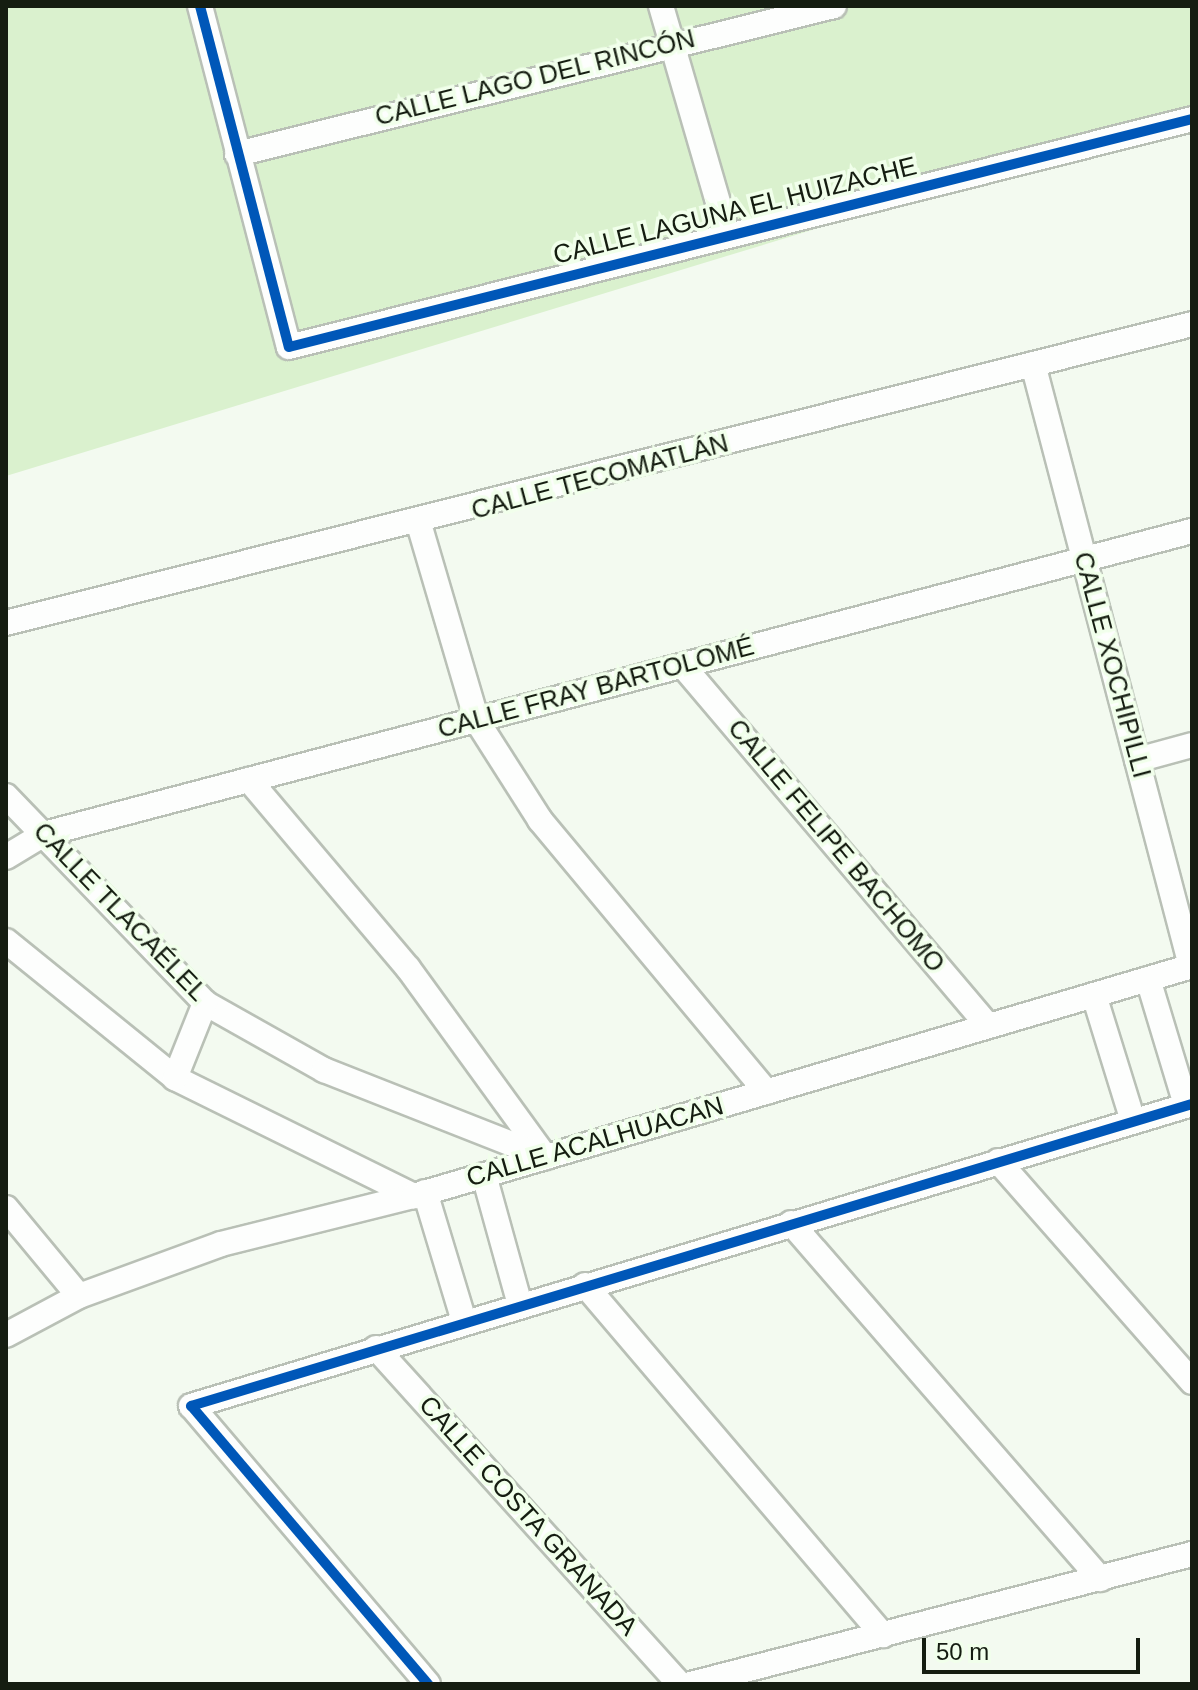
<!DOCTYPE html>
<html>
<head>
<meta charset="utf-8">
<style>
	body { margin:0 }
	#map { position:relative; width:1198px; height:1690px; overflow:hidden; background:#f3faf0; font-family:Arial,sans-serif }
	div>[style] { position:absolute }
	.green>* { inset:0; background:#daf1ce }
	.roads { filter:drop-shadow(2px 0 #b9c0b6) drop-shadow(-2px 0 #b9c0b6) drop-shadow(0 2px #b9c0b6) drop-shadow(0 -2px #b9c0b6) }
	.minor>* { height:24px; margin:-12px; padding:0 12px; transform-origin:12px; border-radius:12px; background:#fdfefd }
	.cycleway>* { height:10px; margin:-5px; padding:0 5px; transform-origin:5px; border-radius:5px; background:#0057b8 }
	span { translate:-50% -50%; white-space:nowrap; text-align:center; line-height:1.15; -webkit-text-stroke:7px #f1ffeb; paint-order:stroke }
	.street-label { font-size:26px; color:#151d11 }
	.frame { position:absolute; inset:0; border:8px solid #151d11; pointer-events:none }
	.scale { position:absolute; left:922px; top:1638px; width:218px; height:36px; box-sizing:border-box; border:4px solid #151d11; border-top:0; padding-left:10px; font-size:24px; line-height:28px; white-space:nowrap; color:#151d11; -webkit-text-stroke:6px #f1ffeb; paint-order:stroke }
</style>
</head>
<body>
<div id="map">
	<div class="green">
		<i style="clip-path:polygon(6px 6px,1192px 6px,1192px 114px,6px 476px)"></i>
	</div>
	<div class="roads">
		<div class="minor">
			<i style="left:200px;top:6px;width:352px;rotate:75.4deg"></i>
			<i style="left:289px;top:347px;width:931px;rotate:-14.17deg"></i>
			<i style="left:661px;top:6px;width:236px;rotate:73.8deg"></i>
			<i style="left:237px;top:154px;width:615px;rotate:-13.92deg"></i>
			<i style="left:1033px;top:364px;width:622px;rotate:75.29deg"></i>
			<i style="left:419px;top:524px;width:205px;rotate:73.6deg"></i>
			<i style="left:477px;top:721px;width:117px;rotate:57.5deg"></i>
			<i style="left:540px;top:820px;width:354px;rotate:50.2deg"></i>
			<i style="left:6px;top:623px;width:1223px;rotate:-14.15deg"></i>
			<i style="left:683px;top:666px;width:472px;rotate:49.7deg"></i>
			<i style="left:1137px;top:760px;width:57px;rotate:-15.3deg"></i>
			<i style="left:249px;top:780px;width:246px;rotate:49.8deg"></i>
			<i style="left:408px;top:968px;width:231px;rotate:54deg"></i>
			<i style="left:6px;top:796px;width:287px;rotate:46.1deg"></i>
			<i style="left:205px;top:1003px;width:137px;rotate:29.4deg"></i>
			<i style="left:324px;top:1070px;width:238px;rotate:21.5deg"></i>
			<i style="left:6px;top:857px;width:44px;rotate:-31.2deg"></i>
			<i style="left:44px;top:834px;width:1187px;rotate:-14.79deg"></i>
			<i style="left:6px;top:941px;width:218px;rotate:39deg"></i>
			<i style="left:175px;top:1078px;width:267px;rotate:26.3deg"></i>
			<i style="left:1148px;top:979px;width:132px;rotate:73.2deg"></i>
			<i style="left:1094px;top:995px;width:132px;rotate:72.8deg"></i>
			<i style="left:175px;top:1078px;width:81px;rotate:-68.2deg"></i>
			<i style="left:998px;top:1161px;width:294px;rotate:48.7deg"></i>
			<i style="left:484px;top:1175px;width:135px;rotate:74.5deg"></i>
			<i style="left:425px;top:1192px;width:135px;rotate:73.2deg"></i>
			<i style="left:6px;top:1208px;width:114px;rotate:50.3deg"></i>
			<i style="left:791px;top:1223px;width:472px;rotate:49deg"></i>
			<i style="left:585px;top:1285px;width:460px;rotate:49.6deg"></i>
			<i style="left:6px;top:1335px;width:83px;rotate:-28.1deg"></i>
			<i style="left:79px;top:1296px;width:151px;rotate:-20.1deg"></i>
			<i style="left:221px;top:1244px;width:199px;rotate:-14deg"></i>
			<i style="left:414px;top:1196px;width:811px;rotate:-16.47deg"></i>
			<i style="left:376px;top:1348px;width:453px;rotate:47.9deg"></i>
			<i style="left:428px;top:1684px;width:365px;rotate:-130.4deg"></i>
			<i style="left:191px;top:1406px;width:1046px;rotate:-16.79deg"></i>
			<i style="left:691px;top:1684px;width:518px;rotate:-14.55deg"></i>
		</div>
	</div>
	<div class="cycleway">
		<i style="left:200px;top:6px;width:352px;rotate:75.4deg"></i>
		<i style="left:289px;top:347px;width:931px;rotate:-14.17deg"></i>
		<i style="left:428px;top:1684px;width:365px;rotate:-130.4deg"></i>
		<i style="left:191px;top:1406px;width:1046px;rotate:-16.79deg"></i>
	</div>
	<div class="street-label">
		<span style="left:535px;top:78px;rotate:-14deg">CALLE LAGO DEL RINCÓN</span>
		<span style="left:735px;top:211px;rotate:-14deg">CALLE LAGUNA EL HUIZACHE</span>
		<span style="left:600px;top:477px;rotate:-15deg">CALLE TECOMATLÁN</span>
		<span style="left:1112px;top:665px;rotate:75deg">CALLE XOCHIPILLI</span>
		<span style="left:596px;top:688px;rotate:-15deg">CALLE FRAY BARTOLOMÉ</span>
		<span style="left:836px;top:846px;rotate:50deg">CALLE FELIPE BACHOMO</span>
		<span style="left:120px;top:912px;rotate:46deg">CALLE TLACAÉLEL</span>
		<span style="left:595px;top:1142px;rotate:-16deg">CALLE ACALHUACAN</span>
		<span style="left:528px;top:1516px;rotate:48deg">CALLE COSTA GRANADA</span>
	</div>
	<div class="frame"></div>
	<div class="scale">50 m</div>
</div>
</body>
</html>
